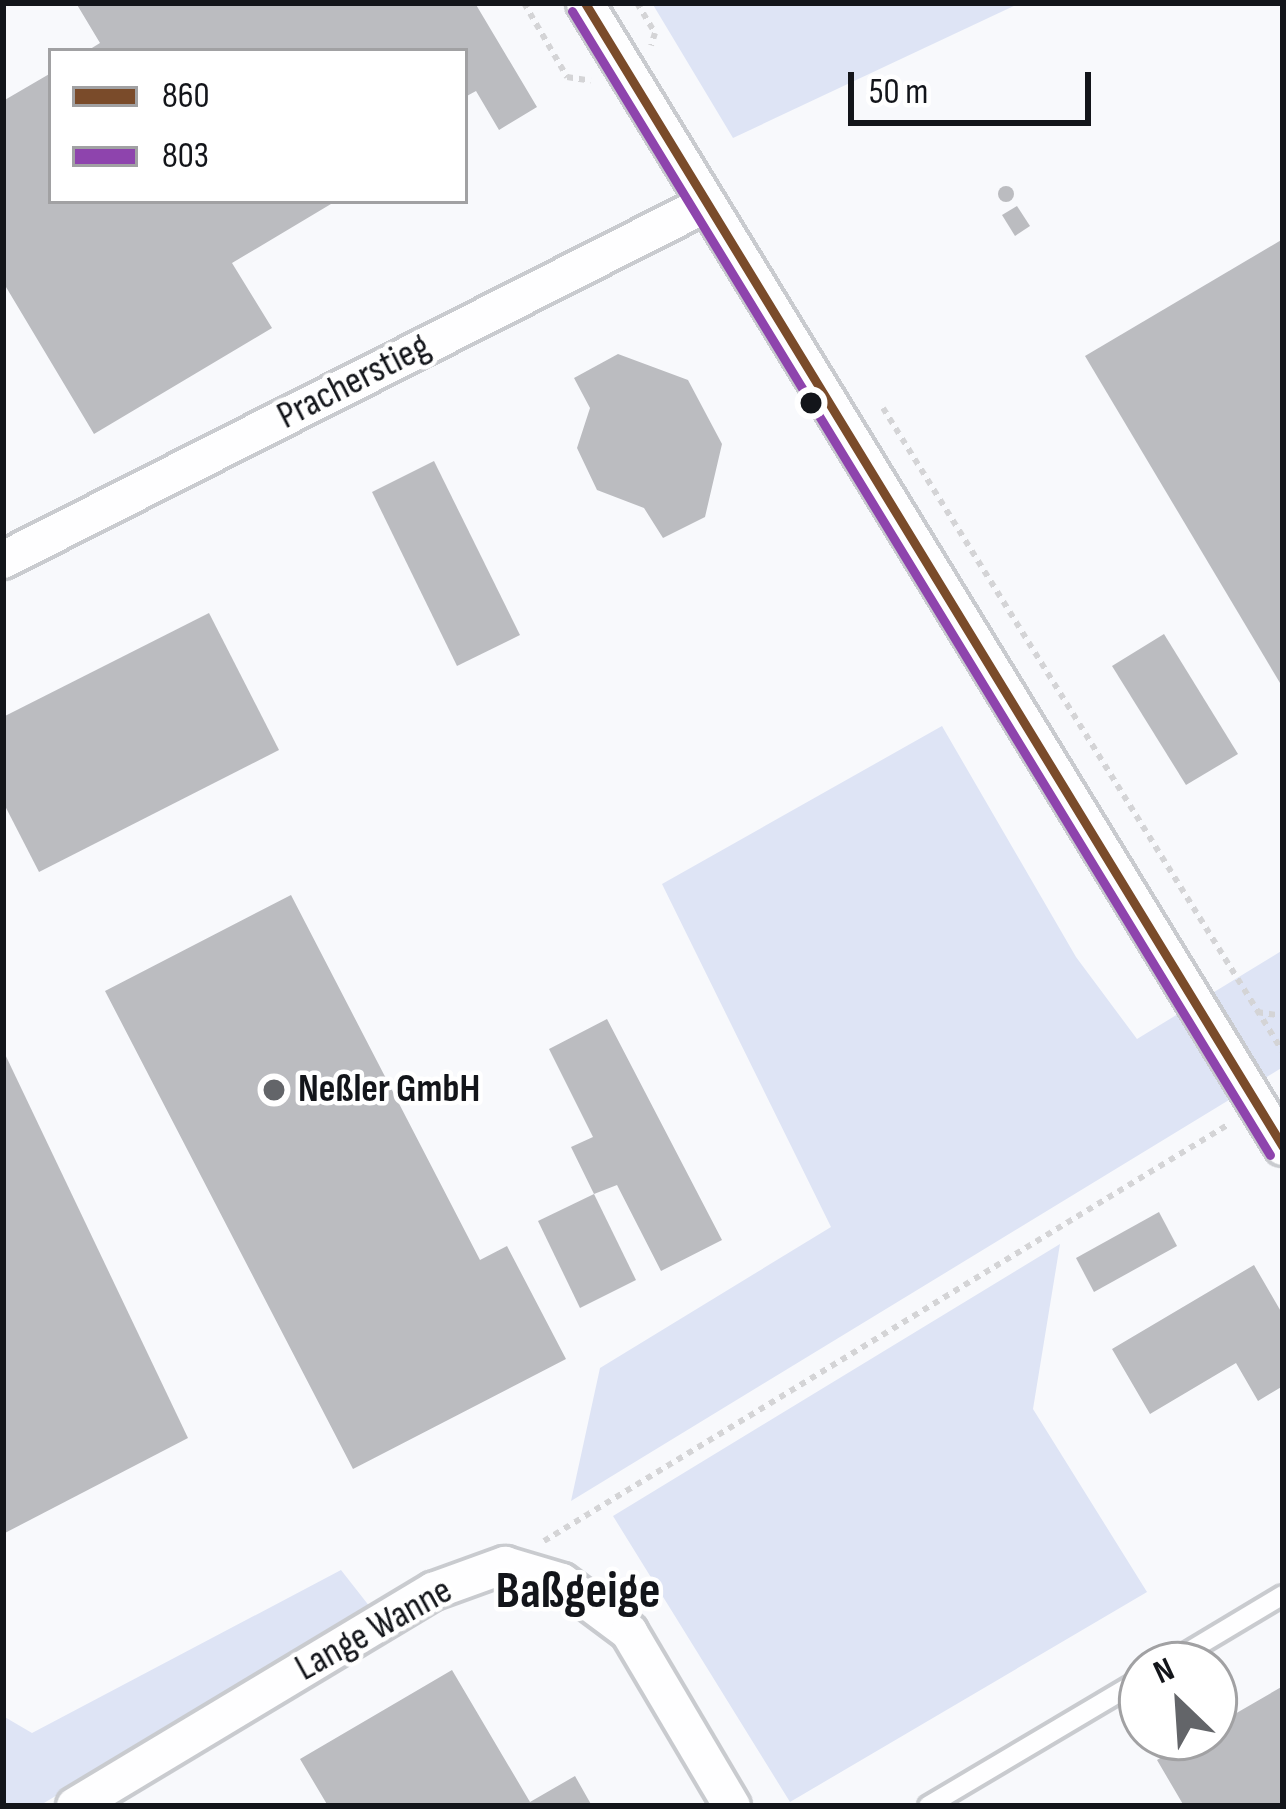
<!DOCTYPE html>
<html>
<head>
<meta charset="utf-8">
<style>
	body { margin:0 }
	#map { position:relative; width:1286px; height:1809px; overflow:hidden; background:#f8f9fc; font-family:"Sofia Sans Condensed",sans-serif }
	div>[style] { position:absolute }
	.green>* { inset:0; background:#dee4f5 }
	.building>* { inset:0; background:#bbbcc0 }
	.round { border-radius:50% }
	.path>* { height:6px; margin-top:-3px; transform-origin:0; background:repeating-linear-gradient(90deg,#d4d4d6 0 6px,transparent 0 12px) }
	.roads { filter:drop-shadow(3px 0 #c9cbcf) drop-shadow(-3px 0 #c9cbcf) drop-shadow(0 3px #c9cbcf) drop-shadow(0 -3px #c9cbcf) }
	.lane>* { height:18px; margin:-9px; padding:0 9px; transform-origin:9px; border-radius:9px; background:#fefeff }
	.street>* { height:36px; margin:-18px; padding:0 18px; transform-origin:18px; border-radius:18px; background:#fefeff }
	.bus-1>* { height:9px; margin:-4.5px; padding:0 4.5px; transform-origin:4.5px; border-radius:4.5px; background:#7a4b2a }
	.bus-2>* { height:9px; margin:-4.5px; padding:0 4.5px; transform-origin:4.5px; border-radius:4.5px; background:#8e44ad }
	.dots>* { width:33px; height:33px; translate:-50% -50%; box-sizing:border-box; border:6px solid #fff; border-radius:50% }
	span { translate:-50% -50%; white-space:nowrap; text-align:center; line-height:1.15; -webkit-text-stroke:9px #fff; paint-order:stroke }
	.street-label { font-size:39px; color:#13151a }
	.poi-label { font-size:39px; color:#13151a; font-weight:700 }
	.left { translate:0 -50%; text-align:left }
	.district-label { font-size:51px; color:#13151a; font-weight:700 }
	.frame { position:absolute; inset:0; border:6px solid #13151a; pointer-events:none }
	.legend { position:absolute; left:48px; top:48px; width:420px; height:156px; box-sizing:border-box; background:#fff; border:3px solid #a1a1a3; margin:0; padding:15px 21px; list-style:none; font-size:36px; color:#13151a }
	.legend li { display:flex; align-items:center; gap:24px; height:60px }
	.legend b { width:60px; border:3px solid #a1a1a3 }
	.north { position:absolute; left:1118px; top:1641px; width:120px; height:120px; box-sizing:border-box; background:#fff; border:3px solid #a1a1a3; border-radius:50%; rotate:335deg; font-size:33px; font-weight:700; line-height:48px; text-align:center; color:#13151a }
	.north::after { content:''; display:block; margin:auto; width:42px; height:54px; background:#636569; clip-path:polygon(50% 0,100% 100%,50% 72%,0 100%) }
	.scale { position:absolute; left:848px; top:72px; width:243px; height:54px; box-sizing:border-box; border:6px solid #13151a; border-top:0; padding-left:15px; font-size:36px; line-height:42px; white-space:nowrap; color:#13151a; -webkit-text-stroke:9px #fff; paint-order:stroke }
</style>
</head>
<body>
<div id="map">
	<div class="green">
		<i style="clip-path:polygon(652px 3px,1020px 3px,733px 138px)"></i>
		<i style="clip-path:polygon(942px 726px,1076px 957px,1137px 1039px,1283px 950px,1283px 1067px,571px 1501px,600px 1368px,831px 1227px,662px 884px)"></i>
		<i style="clip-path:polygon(1060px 1244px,1033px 1409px,1147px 1592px,790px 1802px,613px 1516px)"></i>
		<i style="clip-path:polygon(341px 1570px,370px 1607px,39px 1806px,3px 1806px,3px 1716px,32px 1733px)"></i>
	</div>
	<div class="building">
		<i style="clip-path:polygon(76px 3px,475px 3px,537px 107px,499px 130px,476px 91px,465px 97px,465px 51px,87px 51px,100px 43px)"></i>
		<i style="clip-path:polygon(51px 73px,51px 201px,336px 201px,232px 263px,272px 328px,94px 434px,3px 282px,3px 101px)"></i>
		<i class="round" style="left:998px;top:186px;width:16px;height:16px"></i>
		<i style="clip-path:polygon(1017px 206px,1030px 226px,1015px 236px,1002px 215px)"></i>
		<i style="clip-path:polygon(1283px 239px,1283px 688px,1085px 356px)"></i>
		<i style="clip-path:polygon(618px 354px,688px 380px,722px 444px,705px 517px,663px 538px,644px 508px,597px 490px,577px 448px,590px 408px,574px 378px)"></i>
		<i style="clip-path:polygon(434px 461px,520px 635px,457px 666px,372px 492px)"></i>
		<i style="clip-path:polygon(209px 613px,279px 750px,39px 872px,3px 802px,3px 717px)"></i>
		<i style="clip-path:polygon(1164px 634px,1238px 754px,1186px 785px,1112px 666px)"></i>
		<i style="clip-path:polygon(291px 895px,480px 1260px,507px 1246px,566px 1359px,353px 1469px,105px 991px)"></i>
		<i style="clip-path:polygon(607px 1019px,722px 1240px,661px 1271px,617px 1185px,594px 1194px,571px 1147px,593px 1137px,549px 1049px)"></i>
		<i style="clip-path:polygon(3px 1050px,188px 1438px,3px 1534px)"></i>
		<i style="clip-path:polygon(594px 1194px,636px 1280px,580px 1308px,538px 1221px)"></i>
		<i style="clip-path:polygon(1159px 1212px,1177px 1246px,1094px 1292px,1076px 1258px)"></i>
		<i style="clip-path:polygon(1254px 1265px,1283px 1315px,1283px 1386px,1258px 1401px,1236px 1363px,1150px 1414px,1112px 1349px)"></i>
		<i style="clip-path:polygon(452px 1670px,530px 1802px,575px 1776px,592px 1806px,328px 1806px,300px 1759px)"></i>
		<i style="clip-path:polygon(1283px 1686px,1283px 1806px,1184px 1806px,1157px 1760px,1195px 1737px,1214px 1737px,1214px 1726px)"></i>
	</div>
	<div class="path">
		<i style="left:524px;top:3px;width:86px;rotate:59.8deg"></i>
		<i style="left:567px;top:77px;width:24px;rotate:9deg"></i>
		<i style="left:637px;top:3px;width:35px;rotate:59deg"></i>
		<i style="left:655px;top:33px;width:13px;rotate:108deg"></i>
		<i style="left:883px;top:408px;width:758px;rotate:58.15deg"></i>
		<i style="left:1257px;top:1012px;width:26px;rotate:9deg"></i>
		<i style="left:544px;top:1541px;width:802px;rotate:-31.33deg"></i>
	</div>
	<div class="roads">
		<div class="lane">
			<i style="left:1166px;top:1665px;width:136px;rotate:-30.9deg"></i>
			<i style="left:928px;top:1806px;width:249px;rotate:-30.7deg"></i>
		</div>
		<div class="street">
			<i style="left:585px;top:3px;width:1340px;rotate:58.61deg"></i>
			<i style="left:3px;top:560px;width:788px;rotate:-26.86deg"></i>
			<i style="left:75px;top:1806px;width:418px;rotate:-31deg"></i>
			<i style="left:433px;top:1591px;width:77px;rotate:-19.9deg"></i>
			<i style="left:505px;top:1565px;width:59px;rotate:16.6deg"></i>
			<i style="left:562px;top:1582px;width:84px;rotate:36.7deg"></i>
			<i style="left:629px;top:1632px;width:202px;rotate:59.4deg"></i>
		</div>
	</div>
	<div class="bus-1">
		<i style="left:585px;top:3px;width:1340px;rotate:58.61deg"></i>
	</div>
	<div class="bus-2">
		<i style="left:572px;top:11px;width:1340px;rotate:58.61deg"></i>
	</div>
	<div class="dots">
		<i style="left:811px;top:403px;background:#13151a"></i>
		<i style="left:274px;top:1090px;background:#636569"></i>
	</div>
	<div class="street-label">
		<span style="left:354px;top:382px;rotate:-27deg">Pracherstieg</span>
		<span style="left:374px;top:1630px;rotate:-29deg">Lange Wanne</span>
	</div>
	<div class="poi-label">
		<span class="left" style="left:298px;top:1090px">Neßler GmbH</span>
	</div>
	<div class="district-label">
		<span style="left:578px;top:1592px">Baßgeige</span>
	</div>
	<div class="frame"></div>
	<ul class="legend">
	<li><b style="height:15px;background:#7a4b2a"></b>860</li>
	<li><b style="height:15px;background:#8e44ad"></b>803</li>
	</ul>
	<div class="north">N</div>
	<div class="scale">50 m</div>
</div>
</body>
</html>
